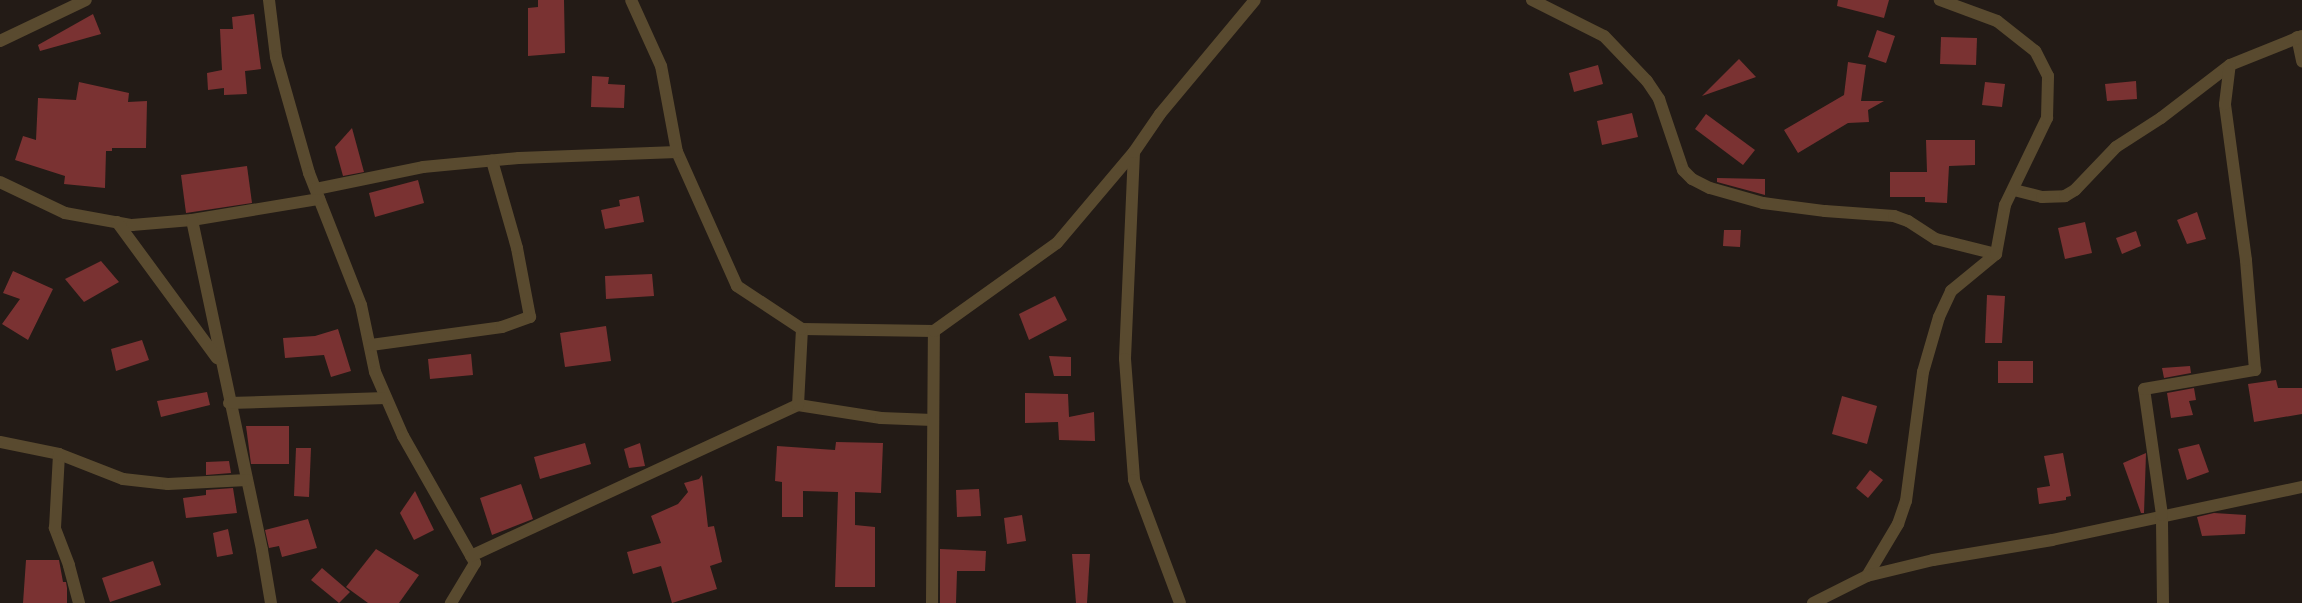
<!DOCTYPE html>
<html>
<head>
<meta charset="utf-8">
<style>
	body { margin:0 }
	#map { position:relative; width:2302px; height:603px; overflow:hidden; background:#231b16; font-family:Ubuntu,sans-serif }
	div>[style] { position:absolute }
	.building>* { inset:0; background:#7a3232 }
	.street>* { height:12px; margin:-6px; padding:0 6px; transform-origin:6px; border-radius:6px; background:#594a2f }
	span { translate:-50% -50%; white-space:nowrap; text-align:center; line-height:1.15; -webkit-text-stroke:4px #231b16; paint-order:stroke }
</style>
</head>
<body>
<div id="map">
	<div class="building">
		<i style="clip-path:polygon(538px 0,564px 0,565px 53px,528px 56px,528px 8px,538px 7px)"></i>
		<i style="clip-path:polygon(1838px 0,1889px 0,1884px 18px,1837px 6px)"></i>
		<i style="clip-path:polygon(93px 14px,101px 34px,40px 51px,38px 45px)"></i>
		<i style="clip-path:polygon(254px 14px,261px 69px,245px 71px,247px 94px,224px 95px,224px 88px,208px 90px,207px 73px,222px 70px,220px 29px,233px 29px,232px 17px)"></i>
		<i style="clip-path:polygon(1877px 30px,1895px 36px,1886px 63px,1868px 57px)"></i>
		<i style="clip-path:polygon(1941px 37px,1977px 38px,1976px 65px,1940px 64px)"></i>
		<i style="clip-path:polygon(1739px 59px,1756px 77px,1702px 96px)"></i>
		<i style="clip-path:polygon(1848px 62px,1866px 65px,1861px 101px,1884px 101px,1868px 110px,1869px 122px,1848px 123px,1798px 153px,1784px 130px,1844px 95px)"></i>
		<i style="clip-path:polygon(1598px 65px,1603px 84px,1574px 92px,1569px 73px)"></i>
		<i style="clip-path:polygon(592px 76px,609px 77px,608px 84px,625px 85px,624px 108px,591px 107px)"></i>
		<i style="clip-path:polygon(2136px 81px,2137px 99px,2107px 101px,2105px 84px)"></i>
		<i style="clip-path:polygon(79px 82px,129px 93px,128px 102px,147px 101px,146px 148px,112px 148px,112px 151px,106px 151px,105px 188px,64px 184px,65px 176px,15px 160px,23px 136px,36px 140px,38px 98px,76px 100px)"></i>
		<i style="clip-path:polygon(1985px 82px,2005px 84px,2002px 107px,1982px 105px)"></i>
		<i style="clip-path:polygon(1632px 113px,1638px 137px,1602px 145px,1597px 121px)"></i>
		<i style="clip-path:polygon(1706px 114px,1755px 150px,1743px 165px,1695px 129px)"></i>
		<i style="clip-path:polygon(352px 128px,364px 172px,343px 176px,335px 147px)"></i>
		<i style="clip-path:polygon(1926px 140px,1975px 140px,1975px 165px,1949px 166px,1947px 203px,1925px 202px,1925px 197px,1890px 197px,1890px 172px,1927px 172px)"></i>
		<i style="clip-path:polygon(247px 166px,252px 203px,186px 213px,181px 175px)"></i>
		<i style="clip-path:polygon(1717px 178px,1765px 179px,1765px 195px,1717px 182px)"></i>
		<i style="clip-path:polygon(418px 180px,424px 203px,375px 217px,369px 193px)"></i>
		<i style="clip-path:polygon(639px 196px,644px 222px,605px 229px,601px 210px,620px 206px,619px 200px)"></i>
		<i style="clip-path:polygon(2197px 212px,2206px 239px,2187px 244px,2177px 220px)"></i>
		<i style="clip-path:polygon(2085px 222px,2092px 253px,2065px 259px,2058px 228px)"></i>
		<i style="clip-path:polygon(1724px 230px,1741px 230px,1740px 247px,1723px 246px)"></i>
		<i style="clip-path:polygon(2136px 231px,2141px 246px,2122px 254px,2116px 238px)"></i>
		<i style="clip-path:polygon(101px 261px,119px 282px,84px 302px,65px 279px)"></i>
		<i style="clip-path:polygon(13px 271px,53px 289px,28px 340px,2px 324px,20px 299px,3px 293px)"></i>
		<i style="clip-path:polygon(652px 274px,654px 296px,606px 299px,605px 276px)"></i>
		<i style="clip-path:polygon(1987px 295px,2005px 296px,2002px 343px,1985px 343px)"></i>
		<i style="clip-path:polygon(1055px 296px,1067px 320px,1029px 340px,1019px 314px)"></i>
		<i style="clip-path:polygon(606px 326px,611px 361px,565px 367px,560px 333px)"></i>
		<i style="clip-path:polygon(338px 329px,351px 371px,331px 377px,324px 355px,285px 358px,283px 338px,315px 336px)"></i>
		<i style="clip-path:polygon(142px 340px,149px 360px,116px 371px,111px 349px)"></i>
		<i style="clip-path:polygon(471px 354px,473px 375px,430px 379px,428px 359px)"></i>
		<i style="clip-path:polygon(1049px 356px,1071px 357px,1071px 376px,1054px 376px)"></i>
		<i style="clip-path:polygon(1998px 361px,2033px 361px,2033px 383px,1998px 383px)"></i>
		<i style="clip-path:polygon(2190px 366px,2191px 373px,2164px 378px,2162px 368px)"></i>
		<i style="clip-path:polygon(2276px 380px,2278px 388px,2302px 388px,2302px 414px,2254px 422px,2248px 384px)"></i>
		<i style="clip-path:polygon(2194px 388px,2196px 400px,2189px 401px,2193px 415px,2171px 418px,2167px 393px)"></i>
		<i style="clip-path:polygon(207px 392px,210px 405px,161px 417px,157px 401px)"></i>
		<i style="clip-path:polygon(1025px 393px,1068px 394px,1069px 417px,1094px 412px,1095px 441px,1059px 440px,1058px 422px,1025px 423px)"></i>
		<i style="clip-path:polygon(1842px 396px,1877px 406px,1867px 444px,1832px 434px)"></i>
		<i style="clip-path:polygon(246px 426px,289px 426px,289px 464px,251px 464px)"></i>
		<i style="clip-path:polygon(836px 442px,883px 443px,881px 493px,855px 492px,855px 525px,875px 527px,875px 587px,835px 587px,838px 492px,803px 491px,803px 517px,782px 517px,782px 482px,775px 481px,777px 446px,835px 450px)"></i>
		<i style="clip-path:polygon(585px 443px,591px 464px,540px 479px,534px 457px)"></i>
		<i style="clip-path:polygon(640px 443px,645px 466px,629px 468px,624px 449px)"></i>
		<i style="clip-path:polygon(2199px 444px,2209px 472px,2187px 480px,2178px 449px)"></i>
		<i style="clip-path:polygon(296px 448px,311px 448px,309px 497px,294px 496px)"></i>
		<i style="clip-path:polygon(2063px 453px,2071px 496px,2066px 497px,2066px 500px,2039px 504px,2037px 488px,2050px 486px,2044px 456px)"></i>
		<i style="clip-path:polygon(2146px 453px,2144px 513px,2141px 513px,2123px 463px)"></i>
		<i style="clip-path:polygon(229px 461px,231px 473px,206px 475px,206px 462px)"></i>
		<i style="clip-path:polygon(1870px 470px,1883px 480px,1868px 498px,1856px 488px)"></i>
		<i style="clip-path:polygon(702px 475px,708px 527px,714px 526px,722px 562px,710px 566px,717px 589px,672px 603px,661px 566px,633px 574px,627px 552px,661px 543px,651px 516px,678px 504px,688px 492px,684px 483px,699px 479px)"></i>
		<i style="clip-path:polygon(521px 484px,533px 519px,492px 535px,480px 498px)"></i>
		<i style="clip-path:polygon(233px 488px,237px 513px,186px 518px,183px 498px,206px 495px,206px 490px)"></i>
		<i style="clip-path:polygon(979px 489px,981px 516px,957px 517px,956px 490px)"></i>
		<i style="clip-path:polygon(415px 491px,434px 530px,414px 540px,400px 513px)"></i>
		<i style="clip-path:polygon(2214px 513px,2246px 515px,2245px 534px,2202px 536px,2197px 517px)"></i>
		<i style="clip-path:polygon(1022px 515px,1026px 541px,1007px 544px,1004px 518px)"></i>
		<i style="clip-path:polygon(308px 519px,317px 548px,282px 557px,279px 546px,269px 548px,265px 530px)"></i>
		<i style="clip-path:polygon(228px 529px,233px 554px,217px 557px,213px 533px)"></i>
		<i style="clip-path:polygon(376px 549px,419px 575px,399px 603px,368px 603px,346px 587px)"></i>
		<i style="clip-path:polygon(940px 549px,986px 551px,985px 571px,957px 571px,956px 603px,940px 603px)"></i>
		<i style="clip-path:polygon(1072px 554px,1090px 554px,1087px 603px,1076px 603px)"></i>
		<i style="clip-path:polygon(26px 560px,59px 560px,63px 582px,66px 582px,67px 588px,67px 603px,23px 603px)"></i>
		<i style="clip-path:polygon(153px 561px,161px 585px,110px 602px,102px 578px)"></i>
		<i style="clip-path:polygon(322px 568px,350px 592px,339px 603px,311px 580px)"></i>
	</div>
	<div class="street">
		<i style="left:269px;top:0;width:57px;rotate:83deg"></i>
		<i style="left:276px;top:57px;width:121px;rotate:74.1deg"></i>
		<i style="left:309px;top:173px;width:142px;rotate:68.5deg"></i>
		<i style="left:361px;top:305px;width:68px;rotate:78.2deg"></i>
		<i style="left:375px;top:372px;width:70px;rotate:66.4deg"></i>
		<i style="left:403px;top:436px;width:146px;rotate:60.4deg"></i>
		<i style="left:475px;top:563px;width:47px;rotate:121deg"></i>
		<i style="left:1532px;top:0;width:80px;rotate:26.6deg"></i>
		<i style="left:1604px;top:36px;width:62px;rotate:46.3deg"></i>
		<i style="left:1647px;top:81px;width:22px;rotate:56deg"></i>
		<i style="left:1659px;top:99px;width:75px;rotate:71.3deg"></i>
		<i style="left:1683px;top:170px;width:13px;rotate:45deg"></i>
		<i style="left:1692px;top:179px;width:20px;rotate:27deg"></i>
		<i style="left:1710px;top:188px;width:55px;rotate:15.8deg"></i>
		<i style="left:1763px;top:203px;width:63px;rotate:7.4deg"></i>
		<i style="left:1825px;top:211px;width:69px;rotate:4.1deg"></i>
		<i style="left:1894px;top:216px;width:15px;rotate:20deg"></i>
		<i style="left:1908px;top:221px;width:33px;rotate:33deg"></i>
		<i style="left:1936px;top:239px;width:62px;rotate:14deg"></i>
		<i style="left:2297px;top:37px;width:25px;rotate:78deg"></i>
		<i style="left:0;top:41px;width:95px;rotate:-25.5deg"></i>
		<i style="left:1134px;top:152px;width:207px;rotate:92.5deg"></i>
		<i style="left:1125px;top:359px;width:121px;rotate:85.7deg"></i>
		<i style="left:1134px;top:480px;width:131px;rotate:69.5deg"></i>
		<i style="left:0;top:182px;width:72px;rotate:25.5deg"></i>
		<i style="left:65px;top:213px;width:68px;rotate:10.2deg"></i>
		<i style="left:132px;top:225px;width:60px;rotate:-4.8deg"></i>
		<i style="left:192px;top:220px;width:129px;rotate:-9.4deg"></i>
		<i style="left:316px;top:189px;width:109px;rotate:-11.6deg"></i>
		<i style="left:423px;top:167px;width:96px;rotate:-5.4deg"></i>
		<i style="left:519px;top:158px;width:158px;rotate:-2.2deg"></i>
		<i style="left:2014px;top:190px;width:29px;rotate:14deg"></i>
		<i style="left:2042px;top:197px;width:23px;rotate:-2deg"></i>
		<i style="left:2065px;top:196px;width:12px;rotate:-31deg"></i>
		<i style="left:2075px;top:190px;width:59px;rotate:-46.4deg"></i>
		<i style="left:2116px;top:147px;width:54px;rotate:-32.8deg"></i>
		<i style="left:2161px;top:118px;width:87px;rotate:-37.5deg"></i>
		<i style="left:2230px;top:65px;width:78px;rotate:-21.9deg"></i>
		<i style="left:192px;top:220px;width:337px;rotate:78deg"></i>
		<i style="left:262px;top:550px;width:54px;rotate:80.4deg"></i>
		<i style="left:117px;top:222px;width:169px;rotate:53.7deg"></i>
		<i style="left:802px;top:329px;width:132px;rotate:0.9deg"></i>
		<i style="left:371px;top:345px;width:132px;rotate:-7.8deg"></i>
		<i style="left:502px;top:327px;width:30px;rotate:-20deg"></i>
		<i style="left:530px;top:317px;width:70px;rotate:-100.7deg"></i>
		<i style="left:517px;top:248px;width:91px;rotate:-106deg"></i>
		<i style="left:229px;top:403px;width:157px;rotate:-1.8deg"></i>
		<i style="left:798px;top:405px;width:84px;rotate:8.9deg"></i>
		<i style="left:881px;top:418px;width:52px;rotate:2.2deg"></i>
		<i style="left:0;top:442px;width:60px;rotate:11.5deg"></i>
		<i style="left:471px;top:556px;width:360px;rotate:-24.8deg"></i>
		<i style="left:798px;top:405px;width:76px;rotate:-87deg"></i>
		<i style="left:802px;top:329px;width:78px;rotate:-146.5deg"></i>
		<i style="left:737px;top:286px;width:147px;rotate:-114.1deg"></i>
		<i style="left:677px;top:152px;width:87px;rotate:-100.5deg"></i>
		<i style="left:661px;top:66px;width:72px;rotate:-114.4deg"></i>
		<i style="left:1867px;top:576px;width:61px;rotate:-59.2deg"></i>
		<i style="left:1898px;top:524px;width:24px;rotate:-71deg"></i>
		<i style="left:1906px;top:501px;width:130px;rotate:-82.5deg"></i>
		<i style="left:1923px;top:372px;width:57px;rotate:-73.8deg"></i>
		<i style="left:1939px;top:317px;width:29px;rotate:-65deg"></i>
		<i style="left:1951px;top:291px;width:58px;rotate:-39.4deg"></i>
		<i style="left:1996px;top:254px;width:50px;rotate:-79.6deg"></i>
		<i style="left:2005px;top:205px;width:97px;rotate:-64.2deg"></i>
		<i style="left:2047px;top:118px;width:42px;rotate:-88.6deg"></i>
		<i style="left:2048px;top:76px;width:28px;rotate:-117deg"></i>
		<i style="left:2035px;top:51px;width:48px;rotate:-141.7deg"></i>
		<i style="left:1997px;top:21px;width:61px;rotate:-159.8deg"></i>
		<i style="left:79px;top:603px;width:39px;rotate:-105deg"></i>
		<i style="left:69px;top:565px;width:40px;rotate:-111deg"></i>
		<i style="left:55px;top:528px;width:74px;rotate:-86.9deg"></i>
		<i style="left:59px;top:454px;width:69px;rotate:21.3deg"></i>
		<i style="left:123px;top:479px;width:45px;rotate:6.3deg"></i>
		<i style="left:168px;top:484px;width:79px;rotate:-2.9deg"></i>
		<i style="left:932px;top:603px;width:272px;rotate:-89.6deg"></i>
		<i style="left:934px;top:331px;width:151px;rotate:-35.6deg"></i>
		<i style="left:1057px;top:243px;width:119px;rotate:-49.8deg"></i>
		<i style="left:1134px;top:152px;width:46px;rotate:-55.6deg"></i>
		<i style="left:1160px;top:114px;width:148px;rotate:-50.2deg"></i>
		<i style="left:1813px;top:603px;width:60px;rotate:-26.6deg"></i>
		<i style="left:1867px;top:576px;width:68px;rotate:-13.6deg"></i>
		<i style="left:1933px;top:560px;width:121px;rotate:-9.5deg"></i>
		<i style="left:2052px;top:540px;width:256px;rotate:-12deg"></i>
		<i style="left:2163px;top:603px;width:88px;rotate:-90.7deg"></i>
		<i style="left:2162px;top:515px;width:127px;rotate:-98.1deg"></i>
		<i style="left:2144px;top:389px;width:113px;rotate:-9.7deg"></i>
		<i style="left:2255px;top:370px;width:110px;rotate:-94.7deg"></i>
		<i style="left:2246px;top:260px;width:157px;rotate:-97.7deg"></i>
		<i style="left:2225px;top:104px;width:39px;rotate:-83deg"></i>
	</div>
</div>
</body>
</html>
